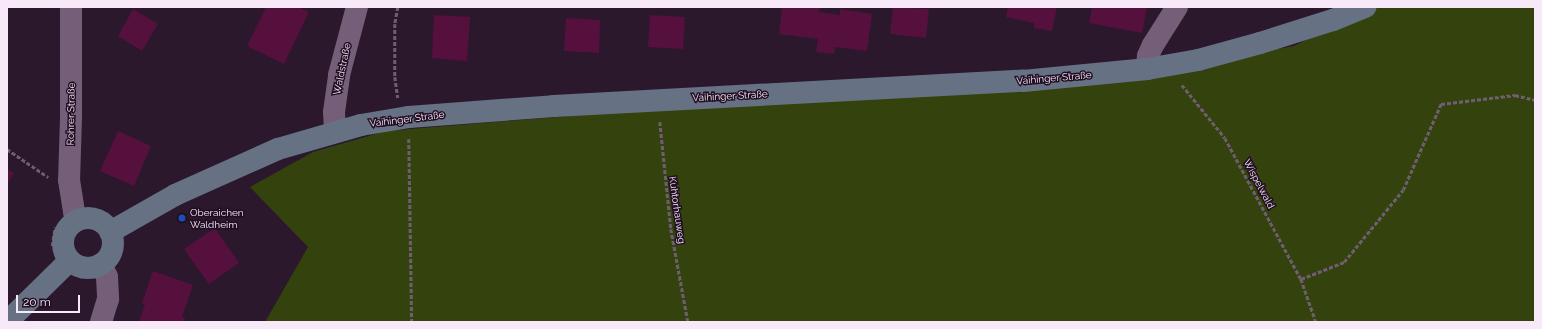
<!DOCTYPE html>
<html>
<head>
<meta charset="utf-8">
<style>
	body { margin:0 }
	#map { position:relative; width:1542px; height:329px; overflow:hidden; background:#2b182d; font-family:Raleway,sans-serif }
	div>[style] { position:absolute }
	.green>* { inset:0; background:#34430e }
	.building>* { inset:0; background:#56103e }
	.path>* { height:2.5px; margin-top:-1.25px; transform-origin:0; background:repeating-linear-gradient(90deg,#6f5e71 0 4px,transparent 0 6px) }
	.street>* { height:22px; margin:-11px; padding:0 11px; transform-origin:11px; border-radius:11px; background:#755e77 }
	.secondary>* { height:22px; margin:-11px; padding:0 11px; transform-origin:11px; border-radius:11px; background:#667184 }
	.secondary>.ring { margin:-11px; padding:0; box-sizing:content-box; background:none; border:22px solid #667184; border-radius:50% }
	.dots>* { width:11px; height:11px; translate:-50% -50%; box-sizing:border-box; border:2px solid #210e23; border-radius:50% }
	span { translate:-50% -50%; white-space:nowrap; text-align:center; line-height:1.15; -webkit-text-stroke:3px #210e23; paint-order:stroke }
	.street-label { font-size:10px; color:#f7e9f8 }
	.poi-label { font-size:10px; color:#f7e9f8 }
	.left { translate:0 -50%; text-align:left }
	.frame { position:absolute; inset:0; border:8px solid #f7e9f8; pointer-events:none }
	.scale { position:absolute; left:16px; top:295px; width:64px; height:18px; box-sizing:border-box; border:2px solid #f7e9f8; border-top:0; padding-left:5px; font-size:12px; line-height:14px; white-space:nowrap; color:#f7e9f8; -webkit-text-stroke:3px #210e23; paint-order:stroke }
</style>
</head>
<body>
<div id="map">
	<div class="green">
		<i style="clip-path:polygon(1372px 7px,1535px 7px,1535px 322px,265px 322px,308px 247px,250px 187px,313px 152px,386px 131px,593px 114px,1161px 71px,1294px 46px)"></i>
	</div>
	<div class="building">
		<i style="clip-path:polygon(266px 7px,298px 7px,309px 12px,284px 64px,247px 46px)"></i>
		<i style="clip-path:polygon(782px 7px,820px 7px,819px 12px,840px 15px,840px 9px,872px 14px,867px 51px,835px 47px,834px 54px,816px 52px,818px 39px,779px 34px)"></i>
		<i style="clip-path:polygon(893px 7px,929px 9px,926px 38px,890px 34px)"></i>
		<i style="clip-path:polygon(1008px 7px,1057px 7px,1052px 31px,1034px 28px,1034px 23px,1006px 17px)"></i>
		<i style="clip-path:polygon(1092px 7px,1147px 7px,1142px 33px,1089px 23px)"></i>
		<i style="clip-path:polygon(133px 9px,158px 24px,142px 51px,118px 36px)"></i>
		<i style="clip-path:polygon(434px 15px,470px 17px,467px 61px,432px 58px)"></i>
		<i style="clip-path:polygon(650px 15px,685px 17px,683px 49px,648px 47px)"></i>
		<i style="clip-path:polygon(566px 18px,600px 20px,599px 53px,564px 51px)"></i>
		<i style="clip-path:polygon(118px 131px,151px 146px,134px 186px,100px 171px)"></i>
		<i style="clip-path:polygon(7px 169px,14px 173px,7px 185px)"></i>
		<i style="clip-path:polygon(215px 228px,239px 263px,209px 284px,184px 249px)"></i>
		<i style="clip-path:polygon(153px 271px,193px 285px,182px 317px,185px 318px,184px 322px,139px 322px,145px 304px,142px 303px)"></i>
	</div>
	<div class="path">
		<i style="left:398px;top:7px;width:17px;rotate:100deg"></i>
		<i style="left:395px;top:24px;width:53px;rotate:90deg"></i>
		<i style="left:395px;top:77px;width:21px;rotate:82deg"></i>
		<i style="left:1182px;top:85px;width:68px;rotate:50.9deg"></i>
		<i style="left:1225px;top:138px;width:160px;rotate:61.7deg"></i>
		<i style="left:1301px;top:279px;width:46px;rotate:70.8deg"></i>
		<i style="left:660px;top:122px;width:108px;rotate:84.1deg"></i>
		<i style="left:671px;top:229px;width:95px;rotate:79.6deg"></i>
		<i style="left:409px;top:139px;width:183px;rotate:89.1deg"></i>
		<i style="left:7px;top:149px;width:50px;rotate:34.3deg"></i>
		<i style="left:52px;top:246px;width:19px;rotate:-81deg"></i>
		<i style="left:1301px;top:279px;width:46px;rotate:-21.6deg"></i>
		<i style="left:1344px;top:262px;width:93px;rotate:-50.7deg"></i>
		<i style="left:1403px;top:190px;width:94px;rotate:-66.2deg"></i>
		<i style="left:1441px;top:104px;width:75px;rotate:-6.9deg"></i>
		<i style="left:1515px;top:95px;width:21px;rotate:14deg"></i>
	</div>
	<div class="street">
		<i style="left:71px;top:7px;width:111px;rotate:90deg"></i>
		<i style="left:71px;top:118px;width:62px;rotate:91.8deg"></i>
		<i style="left:69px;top:180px;width:32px;rotate:81deg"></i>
		<i style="left:74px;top:212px;width:9px;rotate:72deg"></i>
		<i style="left:1147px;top:69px;width:13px;rotate:-86deg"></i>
		<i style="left:1148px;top:56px;width:12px;rotate:-66deg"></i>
		<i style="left:1153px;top:45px;width:45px;rotate:-57.7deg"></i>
		<i style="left:335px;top:131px;width:19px;rotate:-93deg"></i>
		<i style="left:334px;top:112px;width:37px;rotate:-82deg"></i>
		<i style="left:339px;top:75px;width:70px;rotate:-75.2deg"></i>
		<i style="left:101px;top:264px;width:14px;rotate:65deg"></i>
		<i style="left:107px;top:277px;width:22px;rotate:87deg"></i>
		<i style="left:108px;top:299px;width:24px;rotate:107deg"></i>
	</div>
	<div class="secondary">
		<i class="ring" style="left:63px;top:218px;width:28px;height:28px"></i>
		<i style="left:110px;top:232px;width:75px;rotate:-29.6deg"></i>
		<i style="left:175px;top:195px;width:113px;rotate:-24.1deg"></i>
		<i style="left:278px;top:149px;width:86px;rotate:-16.1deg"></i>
		<i style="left:361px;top:125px;width:49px;rotate:-9.5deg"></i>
		<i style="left:409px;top:117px;width:145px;rotate:-4.3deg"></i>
		<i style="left:554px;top:106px;width:470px;rotate:-3.1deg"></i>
		<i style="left:1023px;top:81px;width:125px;rotate:-5.5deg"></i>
		<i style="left:1147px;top:69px;width:52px;rotate:-10deg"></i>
		<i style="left:1198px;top:60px;width:64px;rotate:-15.3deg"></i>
		<i style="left:1260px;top:43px;width:77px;rotate:-17.5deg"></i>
		<i style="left:1333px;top:20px;width:35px;rotate:-22deg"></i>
		<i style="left:7px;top:322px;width:88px;rotate:-44.5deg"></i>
	</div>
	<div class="dots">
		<i style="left:182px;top:218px;background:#1a4fb4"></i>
	</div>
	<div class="street-label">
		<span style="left:342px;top:69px;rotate:-78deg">Waldstraße</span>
		<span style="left:1054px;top:78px;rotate:-5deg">Vaihinger Straße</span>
		<span style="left:730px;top:96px;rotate:-3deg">Vaihinger Straße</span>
		<span style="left:71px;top:114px;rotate:-89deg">Rohrer Straße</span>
		<span style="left:407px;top:119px;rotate:-7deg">Vaihinger Straße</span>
		<span style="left:1259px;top:184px;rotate:62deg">Wispelwald</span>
		<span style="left:677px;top:210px;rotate:82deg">Kuhtorhauweg</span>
	</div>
	<div class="poi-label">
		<span class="left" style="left:190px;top:218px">Oberaichen<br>Waldheim</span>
	</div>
	<div class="frame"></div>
	<div class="scale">20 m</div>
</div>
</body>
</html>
